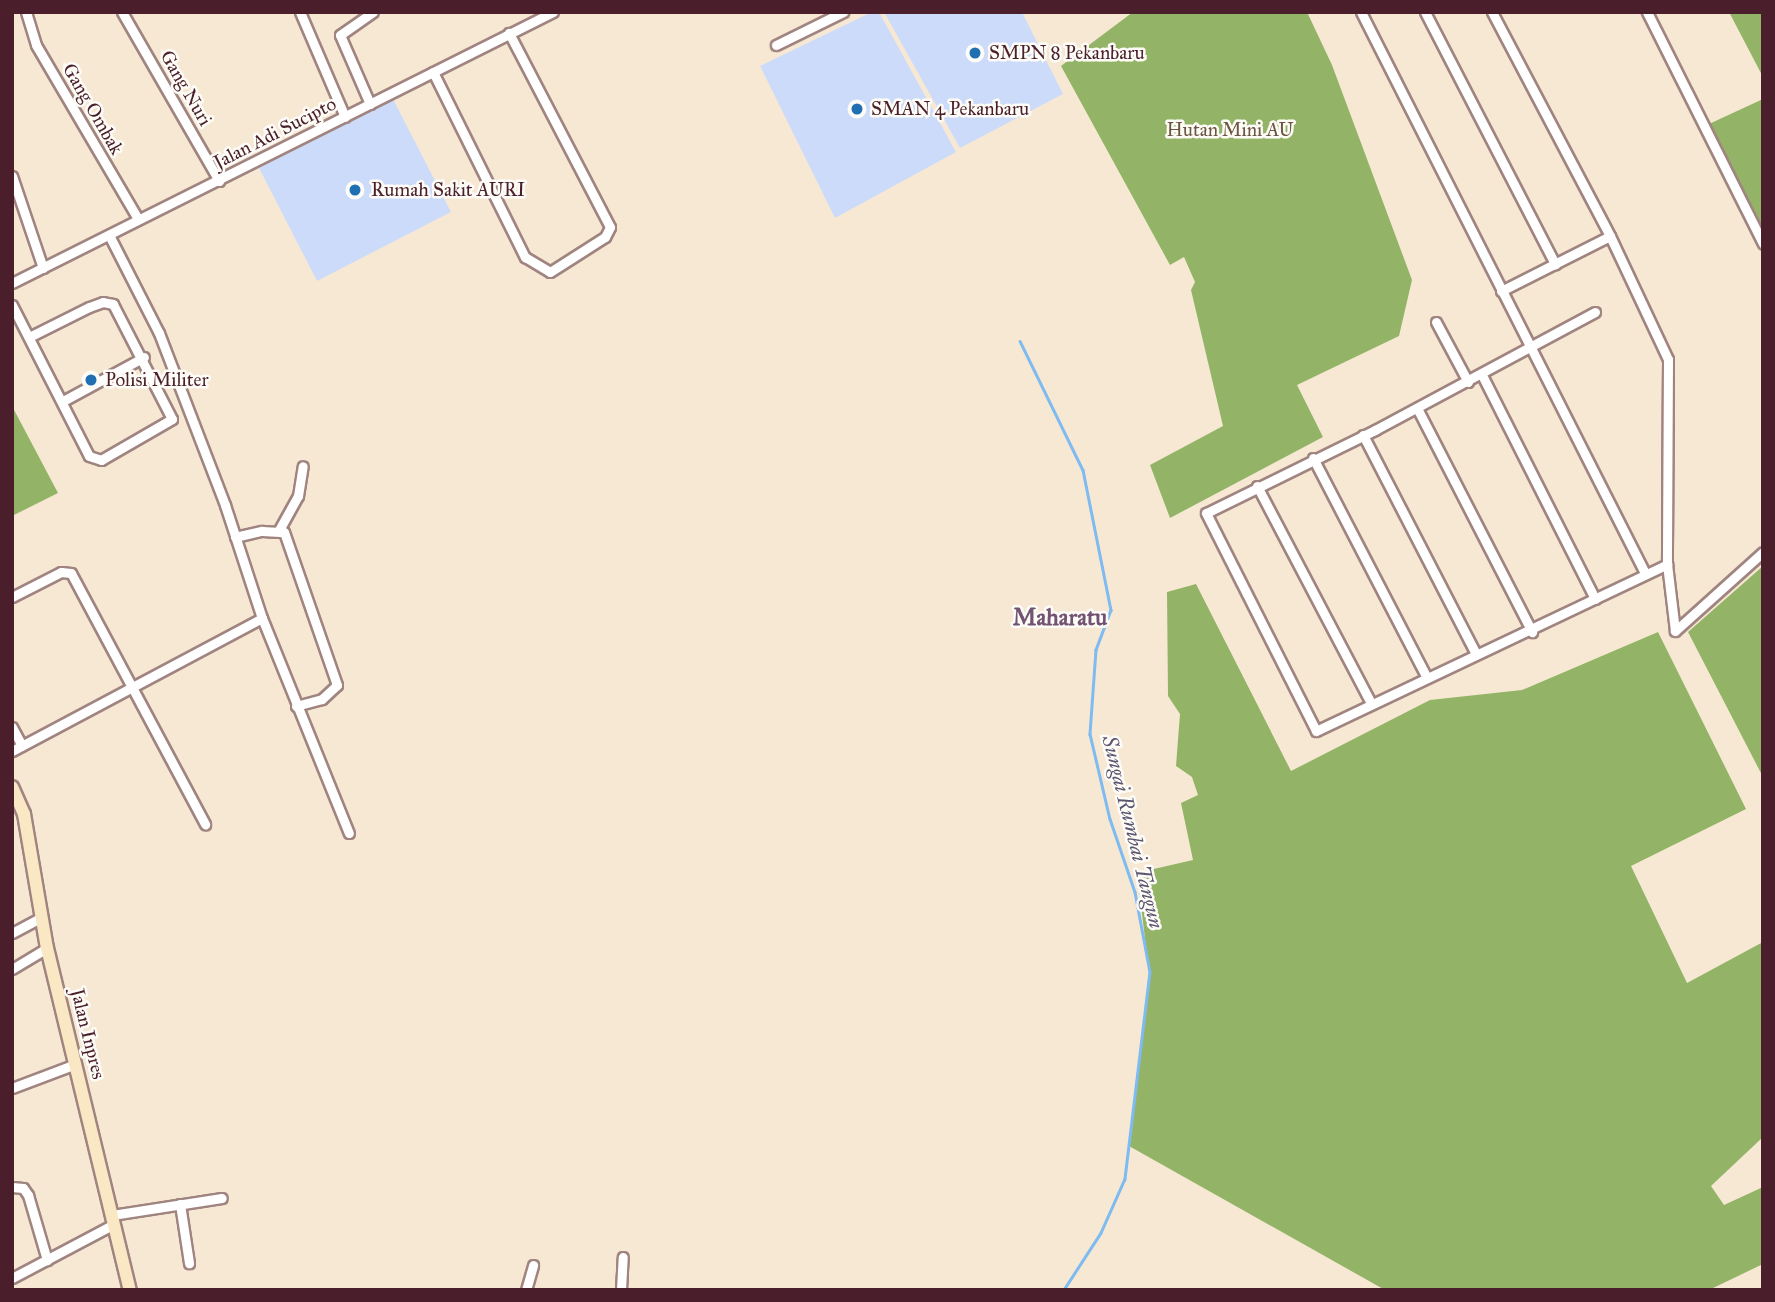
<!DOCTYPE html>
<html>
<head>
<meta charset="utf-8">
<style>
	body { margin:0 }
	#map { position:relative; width:1775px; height:1302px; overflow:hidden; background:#f7e8d4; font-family:"IM FELL Great Primer",serif }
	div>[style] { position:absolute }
	.built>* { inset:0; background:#cddbfa }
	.forest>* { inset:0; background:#93b467 }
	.stream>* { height:2.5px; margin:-1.25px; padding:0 1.25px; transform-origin:1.25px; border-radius:1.25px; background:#7ebbf1 }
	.roads { filter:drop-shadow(2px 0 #a08480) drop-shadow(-2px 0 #a08480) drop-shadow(0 2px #a08480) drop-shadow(0 -2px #a08480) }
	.minor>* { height:9px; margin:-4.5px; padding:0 4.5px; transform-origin:4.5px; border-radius:4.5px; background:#fff }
	.secondary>* { height:12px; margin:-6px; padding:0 6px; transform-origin:6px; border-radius:6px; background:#fae7c3 }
	.dots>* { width:19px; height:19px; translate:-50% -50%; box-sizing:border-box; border:4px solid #fdfcf7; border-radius:50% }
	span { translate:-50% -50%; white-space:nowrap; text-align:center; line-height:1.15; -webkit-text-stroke:5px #fdfcf7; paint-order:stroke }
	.poi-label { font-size:19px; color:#4a1f2b }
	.left { translate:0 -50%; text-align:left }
	.street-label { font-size:19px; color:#4a1f2b }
	.park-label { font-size:19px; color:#6c5542 }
	.water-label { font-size:21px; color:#5c5670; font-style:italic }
	.quarter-label { font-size:23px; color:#725371; font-weight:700 }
	.frame { position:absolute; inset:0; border:14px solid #4a1f2b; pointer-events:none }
</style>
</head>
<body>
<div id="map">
	<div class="built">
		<i style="clip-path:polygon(872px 12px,879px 12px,956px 152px,835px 218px,760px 66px)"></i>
		<i style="clip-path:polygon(884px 12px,1022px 12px,1063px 94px,960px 148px)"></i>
		<i style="clip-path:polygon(393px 99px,451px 212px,317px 281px,259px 168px)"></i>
	</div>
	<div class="forest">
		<i style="clip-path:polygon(1133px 12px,1307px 12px,1332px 65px,1412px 280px,1399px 336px,1297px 385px,1323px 437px,1170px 518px,1150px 465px,1223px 426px,1191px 290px,1195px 282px,1184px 257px,1170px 265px,1061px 66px)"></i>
		<i style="clip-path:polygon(1729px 12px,1763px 12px,1763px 77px)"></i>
		<i style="clip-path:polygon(1763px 99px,1763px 231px,1709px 124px)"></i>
		<i style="clip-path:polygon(12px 406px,58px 493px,12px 516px)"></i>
		<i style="clip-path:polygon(1763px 566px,1763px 777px,1688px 632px)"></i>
		<i style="clip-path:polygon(1196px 584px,1291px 771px,1430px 700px,1522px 690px,1658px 632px,1746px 809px,1631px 866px,1687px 983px,1763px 942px,1763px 1137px,1711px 1186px,1724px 1205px,1763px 1187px,1763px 1264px,1709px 1290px,1385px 1290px,1129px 1146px,1149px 972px,1139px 889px,1145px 871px,1193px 860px,1181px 803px,1198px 795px,1192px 777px,1176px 766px,1180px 714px,1168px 696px,1167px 592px)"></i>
	</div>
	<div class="stream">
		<i style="left:1020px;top:341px;width:144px;rotate:64deg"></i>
		<i style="left:1083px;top:470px;width:143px;rotate:78.7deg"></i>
		<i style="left:1111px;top:610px;width:43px;rotate:110.6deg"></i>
		<i style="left:1096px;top:650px;width:84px;rotate:94.1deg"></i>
		<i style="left:1090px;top:734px;width:87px;rotate:76.8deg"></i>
		<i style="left:1110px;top:819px;width:77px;rotate:71.1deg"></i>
		<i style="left:1135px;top:892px;width:81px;rotate:79.4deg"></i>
		<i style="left:1150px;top:972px;width:209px;rotate:96.9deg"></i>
		<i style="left:1125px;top:1179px;width:59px;rotate:114deg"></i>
		<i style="left:1101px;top:1233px;width:68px;rotate:123deg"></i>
	</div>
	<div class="roads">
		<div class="minor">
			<i style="left:26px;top:12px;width:34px;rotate:73deg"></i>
			<i style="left:36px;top:45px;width:202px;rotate:59.6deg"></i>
			<i style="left:122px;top:12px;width:195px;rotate:60.1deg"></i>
			<i style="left:300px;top:12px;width:114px;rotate:66.8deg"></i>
			<i style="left:1361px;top:12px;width:629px;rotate:63.15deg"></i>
			<i style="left:1425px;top:12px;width:284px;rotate:62.7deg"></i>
			<i style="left:1492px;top:12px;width:253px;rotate:62.2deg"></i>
			<i style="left:1610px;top:236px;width:136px;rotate:64.8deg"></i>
			<i style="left:1668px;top:359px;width:205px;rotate:90.3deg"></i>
			<i style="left:1667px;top:564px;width:67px;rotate:83.2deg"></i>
			<i style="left:1647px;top:12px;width:259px;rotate:63.4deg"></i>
			<i style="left:776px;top:45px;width:75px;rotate:-26.2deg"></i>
			<i style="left:433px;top:72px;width:207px;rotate:63.6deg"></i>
			<i style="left:525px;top:257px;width:29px;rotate:31deg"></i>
			<i style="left:550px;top:272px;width:65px;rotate:-32.5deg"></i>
			<i style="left:605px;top:237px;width:11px;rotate:-63deg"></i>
			<i style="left:610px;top:227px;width:219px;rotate:-117.5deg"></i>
			<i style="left:370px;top:104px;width:75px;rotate:-113.5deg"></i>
			<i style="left:340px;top:35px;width:40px;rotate:-34.9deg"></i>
			<i style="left:12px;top:176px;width:97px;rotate:71.4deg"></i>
			<i style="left:109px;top:235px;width:110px;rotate:63deg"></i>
			<i style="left:159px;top:333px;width:184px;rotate:69deg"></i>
			<i style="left:225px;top:505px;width:119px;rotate:71.9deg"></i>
			<i style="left:262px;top:618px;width:232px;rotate:68deg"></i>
			<i style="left:12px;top:283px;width:605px;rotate:-26.61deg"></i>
			<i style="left:1501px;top:291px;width:122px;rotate:-26.8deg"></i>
			<i style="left:12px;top:305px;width:169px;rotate:63deg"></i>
			<i style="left:89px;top:456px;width:13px;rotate:18deg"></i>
			<i style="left:101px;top:460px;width:82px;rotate:-30deg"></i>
			<i style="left:172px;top:419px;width:129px;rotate:-117.2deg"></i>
			<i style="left:113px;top:304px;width:10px;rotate:-169deg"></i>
			<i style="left:103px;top:302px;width:15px;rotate:160deg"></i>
			<i style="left:89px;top:307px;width:67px;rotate:153.4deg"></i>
			<i style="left:1595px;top:312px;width:250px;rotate:151.8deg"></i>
			<i style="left:1375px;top:430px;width:188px;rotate:153.8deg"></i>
			<i style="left:1206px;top:513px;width:244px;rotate:63.2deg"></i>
			<i style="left:1316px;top:731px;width:389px;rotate:-25.4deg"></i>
			<i style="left:1436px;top:322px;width:68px;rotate:61.9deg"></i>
			<i style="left:1482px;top:375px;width:251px;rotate:63.2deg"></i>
			<i style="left:63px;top:401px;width:92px;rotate:-28.5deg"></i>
			<i style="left:1417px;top:408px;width:252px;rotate:62.8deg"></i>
			<i style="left:1363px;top:435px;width:244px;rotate:62.7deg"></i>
			<i style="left:1313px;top:458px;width:246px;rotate:62.6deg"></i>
			<i style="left:1257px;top:486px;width:245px;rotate:62.3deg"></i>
			<i style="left:279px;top:530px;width:39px;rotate:-61deg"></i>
			<i style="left:298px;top:496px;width:30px;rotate:-81deg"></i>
			<i style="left:235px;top:537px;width:28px;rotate:-13deg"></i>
			<i style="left:262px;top:531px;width:22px;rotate:3deg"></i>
			<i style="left:284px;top:532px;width:162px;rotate:70.9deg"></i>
			<i style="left:337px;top:685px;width:21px;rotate:137deg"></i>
			<i style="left:322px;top:699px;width:27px;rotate:165deg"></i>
			<i style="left:12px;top:597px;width:55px;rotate:-27deg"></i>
			<i style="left:61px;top:572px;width:10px;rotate:6deg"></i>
			<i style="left:71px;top:573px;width:285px;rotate:61.9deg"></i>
			<i style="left:1675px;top:631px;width:118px;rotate:-41.9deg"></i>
			<i style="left:12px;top:727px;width:21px;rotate:62deg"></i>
			<i style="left:12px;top:751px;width:283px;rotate:-28deg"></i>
			<i style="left:12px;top:933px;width:34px;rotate:-28deg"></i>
			<i style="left:12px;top:969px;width:41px;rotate:-31deg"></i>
			<i style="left:12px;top:1088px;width:68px;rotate:-20.6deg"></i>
			<i style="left:12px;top:1187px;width:11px;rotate:5deg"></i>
			<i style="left:23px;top:1188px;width:9px;rotate:54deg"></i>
			<i style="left:28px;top:1195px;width:68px;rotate:73.7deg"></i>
			<i style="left:180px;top:1204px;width:60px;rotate:81.3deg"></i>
			<i style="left:112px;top:1215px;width:111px;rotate:-8.8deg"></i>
			<i style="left:12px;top:1278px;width:115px;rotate:-27.9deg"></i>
			<i style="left:526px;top:1290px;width:26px;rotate:-74deg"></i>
			<i style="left:621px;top:1290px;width:33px;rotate:-87deg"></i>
		</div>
		<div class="secondary">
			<i style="left:12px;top:787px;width:30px;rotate:66deg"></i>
			<i style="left:24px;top:814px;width:136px;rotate:80.3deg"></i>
			<i style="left:47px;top:948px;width:352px;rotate:76.4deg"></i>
		</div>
	</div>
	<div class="dots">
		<i style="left:975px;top:53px;background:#1f6fb2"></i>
		<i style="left:857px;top:109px;background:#1f6fb2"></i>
		<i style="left:355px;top:190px;background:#1f6fb2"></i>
		<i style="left:91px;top:380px;background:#1f6fb2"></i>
	</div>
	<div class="poi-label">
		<span class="left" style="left:989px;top:53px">SMPN 8 Pekanbaru</span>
		<span class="left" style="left:871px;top:109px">SMAN 4 Pekanbaru</span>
		<span class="left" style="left:371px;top:190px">Rumah Sakit AURI</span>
		<span class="left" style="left:105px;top:380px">Polisi Militer</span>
	</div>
	<div class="street-label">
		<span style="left:186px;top:88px;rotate:60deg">Gang Nuri</span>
		<span style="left:93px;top:109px;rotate:60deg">Gang Ombak</span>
		<span style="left:275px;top:133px;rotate:-27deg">Jalan Adi Sucipto</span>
		<span style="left:88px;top:1034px;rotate:76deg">Jalan Inpres</span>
	</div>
	<div class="park-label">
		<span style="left:1230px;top:130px">Hutan Mini AU</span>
	</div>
	<div class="water-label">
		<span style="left:1133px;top:832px;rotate:76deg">Sungai Rumbai Tangun</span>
	</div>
	<div class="quarter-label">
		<span style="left:1060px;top:617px">Maharatu</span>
	</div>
	<div class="frame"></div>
</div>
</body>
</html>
